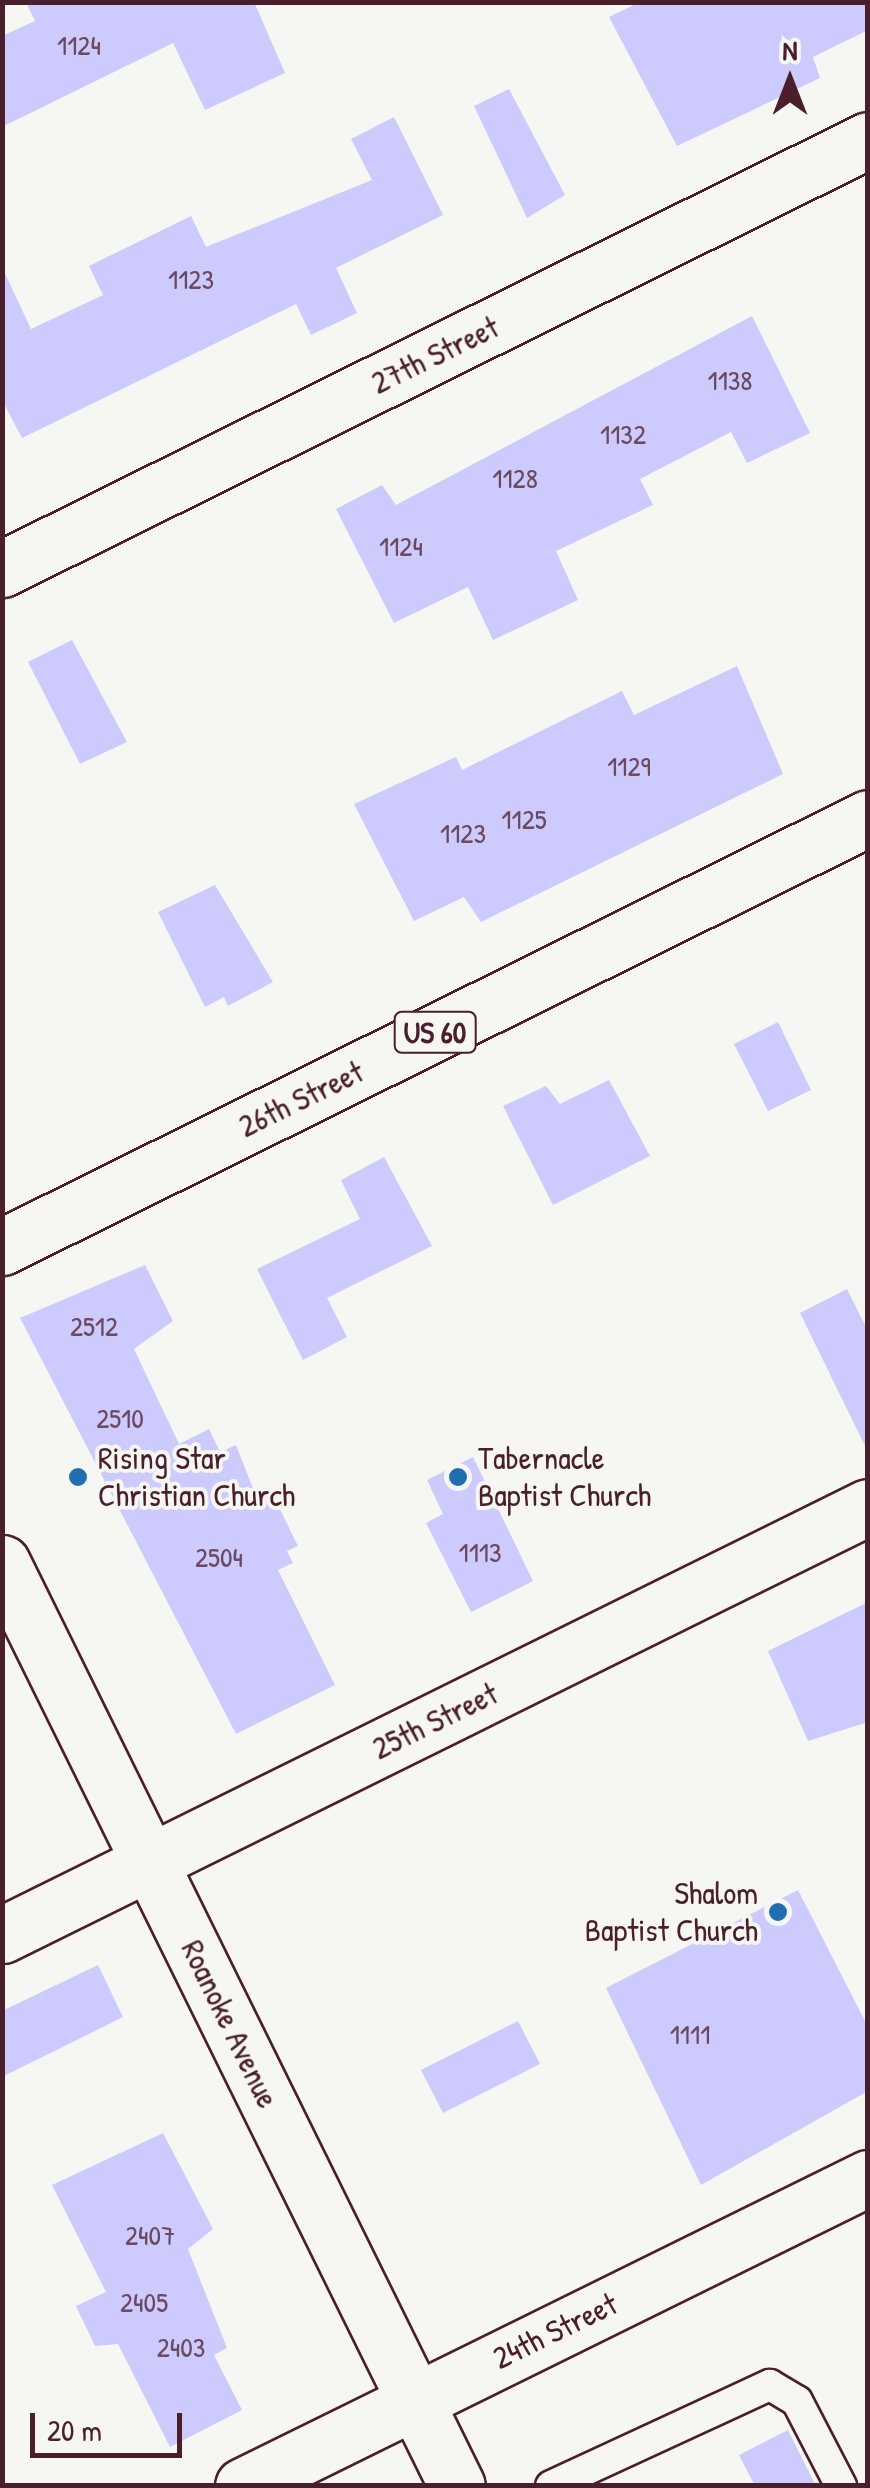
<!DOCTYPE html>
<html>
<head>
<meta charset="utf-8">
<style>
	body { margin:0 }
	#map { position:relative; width:870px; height:2488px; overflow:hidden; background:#f6f6f2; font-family:"Patrick Hand",sans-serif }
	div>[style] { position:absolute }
	.building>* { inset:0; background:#cdcbfe }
	.roads { filter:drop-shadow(2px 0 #4a1f2b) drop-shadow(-2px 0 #4a1f2b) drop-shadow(0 2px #4a1f2b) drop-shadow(0 -2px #4a1f2b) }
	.service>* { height:30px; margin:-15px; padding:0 15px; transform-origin:15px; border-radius:15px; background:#f6f6f2 }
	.minor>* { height:55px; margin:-27.5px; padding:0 27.5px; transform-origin:27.5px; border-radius:27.5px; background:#f6f6f2 }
	.tertiary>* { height:55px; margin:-27.5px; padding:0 27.5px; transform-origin:27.5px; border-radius:27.5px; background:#f6f6f2 }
	.secondary>* { height:55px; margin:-27.5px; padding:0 27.5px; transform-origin:27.5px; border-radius:27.5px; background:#f6f6f2 }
	.primary>* { height:55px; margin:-27.5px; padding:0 27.5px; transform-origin:27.5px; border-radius:27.5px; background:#f6f6f2 }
	.dots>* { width:28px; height:28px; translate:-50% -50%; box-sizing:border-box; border:5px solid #f6f6f2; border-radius:50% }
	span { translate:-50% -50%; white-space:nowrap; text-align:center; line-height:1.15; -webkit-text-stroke:8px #f6f6f2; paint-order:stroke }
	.number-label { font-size:28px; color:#6b4a60 }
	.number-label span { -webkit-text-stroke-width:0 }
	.shield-label span { padding:2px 8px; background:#f6f6f2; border:2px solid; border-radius:8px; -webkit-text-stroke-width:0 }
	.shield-label { font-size:30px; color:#4a1f2b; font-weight:700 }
	.street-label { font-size:32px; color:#4a1f2b }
	.poi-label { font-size:32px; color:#4a1f2b }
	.left { translate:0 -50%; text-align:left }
	.right { translate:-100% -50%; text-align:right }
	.frame { position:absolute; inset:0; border:5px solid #4a1f2b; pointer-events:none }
	.north { position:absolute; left:740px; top:30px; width:100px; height:100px; -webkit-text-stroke:8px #f6f6f2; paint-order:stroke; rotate:0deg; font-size:28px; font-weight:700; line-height:40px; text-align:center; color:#4a1f2b }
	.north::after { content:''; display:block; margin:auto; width:35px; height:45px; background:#4a1f2b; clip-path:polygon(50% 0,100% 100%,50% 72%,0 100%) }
	.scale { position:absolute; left:30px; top:2413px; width:152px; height:45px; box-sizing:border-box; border:5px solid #4a1f2b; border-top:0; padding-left:12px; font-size:30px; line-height:35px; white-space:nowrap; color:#4a1f2b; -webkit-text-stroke:8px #f6f6f2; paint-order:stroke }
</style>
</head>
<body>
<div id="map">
	<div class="building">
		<i style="clip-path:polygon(26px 2px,254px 2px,285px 73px,205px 110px,173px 43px,2px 127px,2px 36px,35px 21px)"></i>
		<i style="clip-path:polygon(640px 2px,868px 2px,868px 30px,813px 57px,820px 78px,677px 146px,609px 17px)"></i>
		<i style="clip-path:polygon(509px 89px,565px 195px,527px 218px,474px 106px)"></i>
		<i style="clip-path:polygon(394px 117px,443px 215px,336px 268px,357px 313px,311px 335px,296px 304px,22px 438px,2px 400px,2px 267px,31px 329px,103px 295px,89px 266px,191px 216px,206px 247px,372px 180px,351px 139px)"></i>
		<i style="clip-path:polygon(752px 316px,810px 433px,747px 463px,731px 432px,640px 479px,653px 505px,556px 551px,578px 600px,493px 640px,468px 587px,394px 623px,336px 509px,382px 485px,396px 505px)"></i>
		<i style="clip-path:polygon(72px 640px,127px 742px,80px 764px,28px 662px)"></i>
		<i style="clip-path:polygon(737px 666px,783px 774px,481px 922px,464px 897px,414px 921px,354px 804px,456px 757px,462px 770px,622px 691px,634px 715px)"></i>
		<i style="clip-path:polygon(215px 885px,273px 982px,228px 1006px,224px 997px,205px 1007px,158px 912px)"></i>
		<i style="clip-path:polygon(778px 1022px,811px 1090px,768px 1111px,734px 1044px)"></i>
		<i style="clip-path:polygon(609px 1080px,650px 1156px,553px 1205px,503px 1106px,546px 1086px,560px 1104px)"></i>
		<i style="clip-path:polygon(384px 1157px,432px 1246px,327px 1298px,347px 1337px,303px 1360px,257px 1269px,360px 1219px,341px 1180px)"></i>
		<i style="clip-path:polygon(145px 1265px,173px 1321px,134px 1349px,179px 1444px,209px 1429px,220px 1452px,236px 1445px,256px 1496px,270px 1489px,298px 1546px,287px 1551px,293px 1563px,278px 1570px,335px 1685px,236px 1734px,20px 1318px)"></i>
		<i style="clip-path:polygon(847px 1289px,868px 1331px,868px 1452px,800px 1313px)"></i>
		<i style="clip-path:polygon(473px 1457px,533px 1581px,471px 1612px,426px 1523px,443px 1514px,427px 1480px)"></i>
		<i style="clip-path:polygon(868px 1602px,868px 1722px,808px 1741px,768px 1651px)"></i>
		<i style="clip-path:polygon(798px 1890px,868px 2027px,868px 2091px,701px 2185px,606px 1988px)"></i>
		<i style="clip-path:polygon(98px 1965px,123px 2017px,2px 2077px,2px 2011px)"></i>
		<i style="clip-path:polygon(518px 2021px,540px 2064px,443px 2113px,421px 2070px)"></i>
		<i style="clip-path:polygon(163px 2133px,213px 2229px,188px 2249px,227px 2348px,214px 2355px,242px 2410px,170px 2447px,118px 2344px,95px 2346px,76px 2306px,106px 2292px,52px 2185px)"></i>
		<i style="clip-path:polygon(788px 2430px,816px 2486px,755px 2486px,739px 2455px)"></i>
	</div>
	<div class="roads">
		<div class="service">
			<i style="left:551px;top:2486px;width:241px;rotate:-24.8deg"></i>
			<i style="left:770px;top:2385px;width:31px;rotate:31deg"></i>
			<i style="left:797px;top:2401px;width:96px;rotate:62.6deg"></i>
		</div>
		<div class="minor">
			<i style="left:243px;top:2486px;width:697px;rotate:-26.23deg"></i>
		</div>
		<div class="tertiary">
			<i style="left:2px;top:1563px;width:1029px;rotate:63.76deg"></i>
		</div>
		<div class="secondary">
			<i style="left:2px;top:569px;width:966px;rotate:-26.35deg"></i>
		</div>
		<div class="primary">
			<i style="left:2px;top:1247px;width:966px;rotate:-26.35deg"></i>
			<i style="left:2px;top:1935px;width:966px;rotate:-26.3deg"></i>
		</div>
	</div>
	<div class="dots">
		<i style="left:78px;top:1477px;background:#1f6fb2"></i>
		<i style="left:458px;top:1477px;background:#1f6fb2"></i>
		<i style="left:778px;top:1912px;background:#1f6fb2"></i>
	</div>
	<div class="number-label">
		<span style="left:79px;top:45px">1124</span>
		<span style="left:191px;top:279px">1123</span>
		<span style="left:730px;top:380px">1138</span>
		<span style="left:623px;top:434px">1132</span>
		<span style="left:515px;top:478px">1128</span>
		<span style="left:401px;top:546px">1124</span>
		<span style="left:629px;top:766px">1129</span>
		<span style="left:524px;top:819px">1125</span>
		<span style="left:463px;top:833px">1123</span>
		<span style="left:94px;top:1326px">2512</span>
		<span style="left:120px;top:1418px">2510</span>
		<span style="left:480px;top:1552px">1113</span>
		<span style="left:219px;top:1557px">2504</span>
		<span style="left:690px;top:2034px">1111</span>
		<span style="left:150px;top:2235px">2407</span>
		<span style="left:144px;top:2302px">2405</span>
		<span style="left:181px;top:2347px">2403</span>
	</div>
	<div class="shield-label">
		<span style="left:435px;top:1032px">US 60</span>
	</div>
	<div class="street-label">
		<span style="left:435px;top:355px;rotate:-26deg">27th Street</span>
		<span style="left:301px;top:1099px;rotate:-26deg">26th Street</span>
		<span style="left:435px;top:1721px;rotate:-26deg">25th Street</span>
		<span style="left:230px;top:2024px;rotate:64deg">Roanoke Avenue</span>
		<span style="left:555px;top:2331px;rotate:-26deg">24th Street</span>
	</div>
	<div class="poi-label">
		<span class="left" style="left:98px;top:1477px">Rising Star<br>Christian Church</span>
		<span class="left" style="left:478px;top:1477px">Tabernacle<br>Baptist Church</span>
		<span class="right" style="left:758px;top:1912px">Shalom<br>Baptist Church</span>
	</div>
	<div class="frame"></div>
	<div class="north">N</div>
	<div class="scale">20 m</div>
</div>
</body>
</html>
